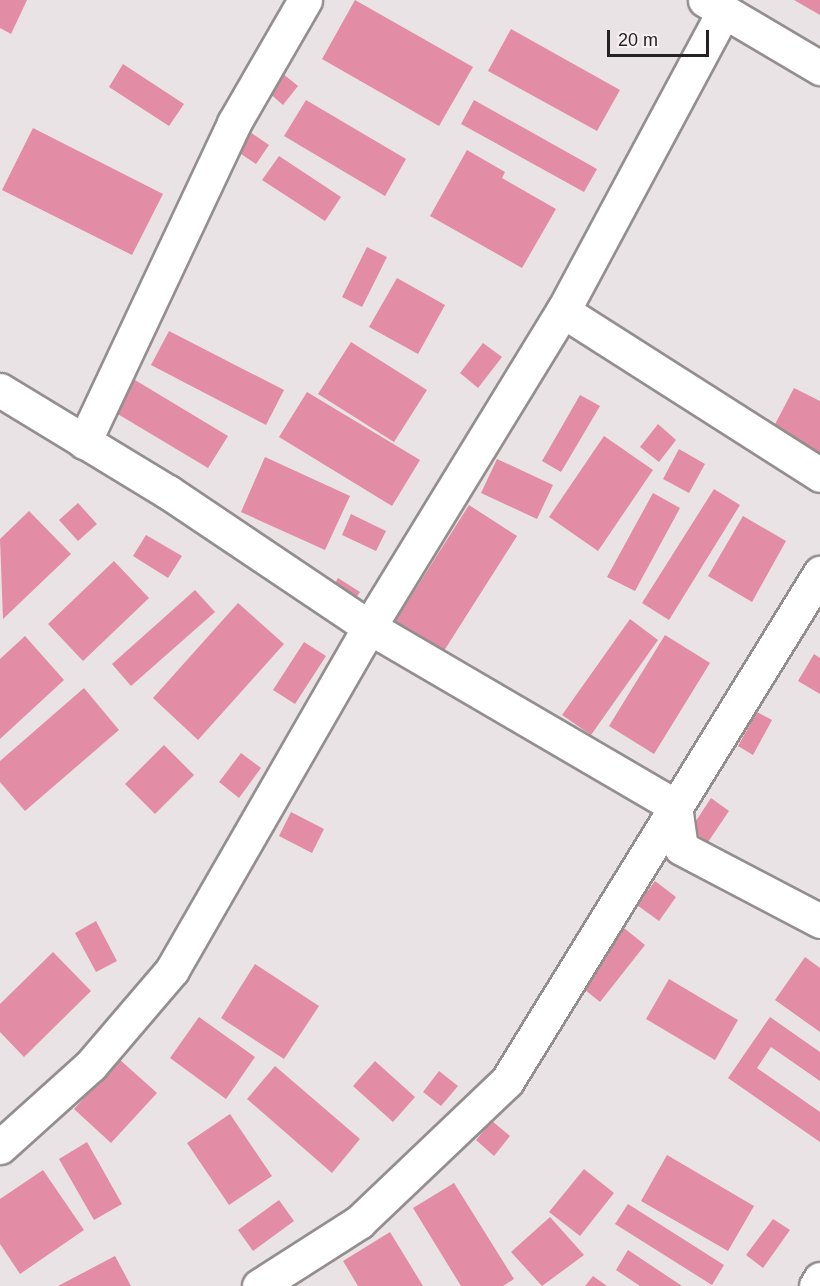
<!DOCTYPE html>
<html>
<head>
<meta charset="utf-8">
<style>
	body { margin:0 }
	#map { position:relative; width:820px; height:1286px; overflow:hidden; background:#eae3e5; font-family:Helvetica,sans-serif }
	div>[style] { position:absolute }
	.building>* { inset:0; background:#e28ca6 }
	.roads { filter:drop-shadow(2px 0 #948e8f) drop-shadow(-2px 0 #948e8f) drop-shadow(0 2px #948e8f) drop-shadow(0 -2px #948e8f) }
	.minor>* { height:33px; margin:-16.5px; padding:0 16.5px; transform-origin:16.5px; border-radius:16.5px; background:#fff }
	span { translate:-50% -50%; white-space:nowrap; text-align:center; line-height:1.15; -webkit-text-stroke:4.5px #f7f0f2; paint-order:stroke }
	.scale { position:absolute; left:607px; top:30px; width:102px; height:27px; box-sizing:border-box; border:3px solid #242222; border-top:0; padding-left:8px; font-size:18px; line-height:21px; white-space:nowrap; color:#242222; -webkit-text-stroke:4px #f7f0f2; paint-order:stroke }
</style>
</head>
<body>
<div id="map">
	<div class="building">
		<i style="clip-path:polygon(0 0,27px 0,11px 34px,0 28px)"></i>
		<i style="clip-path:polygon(355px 0,473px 67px,439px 126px,322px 59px)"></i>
		<i style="clip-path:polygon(794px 0,820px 0,820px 15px)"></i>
		<i style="clip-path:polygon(511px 29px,620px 90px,597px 131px,488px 71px)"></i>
		<i style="clip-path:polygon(123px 64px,184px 104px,169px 126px,109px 87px)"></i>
		<i style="clip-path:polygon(282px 73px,298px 86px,283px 105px,267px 91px)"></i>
		<i style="clip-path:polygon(306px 100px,406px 159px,385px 196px,284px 136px)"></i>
		<i style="clip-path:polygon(474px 100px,597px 169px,584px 192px,461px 124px)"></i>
		<i style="clip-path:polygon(33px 128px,163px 194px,132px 255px,2px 190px)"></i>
		<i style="clip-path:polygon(247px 130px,269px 145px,256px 164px,235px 150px)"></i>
		<i style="clip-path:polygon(467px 150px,505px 172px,502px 178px,556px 209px,522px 268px,430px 216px)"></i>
		<i style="clip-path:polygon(279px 156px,341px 197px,325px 221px,262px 180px)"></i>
		<i style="clip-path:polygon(367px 247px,387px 257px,362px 307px,342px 297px)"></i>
		<i style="clip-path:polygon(397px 278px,445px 305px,418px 354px,369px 327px)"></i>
		<i style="clip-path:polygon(169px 331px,284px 390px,266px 425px,151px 365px)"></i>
		<i style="clip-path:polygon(351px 342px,427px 390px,394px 442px,318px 394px)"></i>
		<i style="clip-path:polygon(483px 343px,502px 357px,478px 388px,460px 373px)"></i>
		<i style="clip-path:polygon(130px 377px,228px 436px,208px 468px,111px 410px)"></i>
		<i style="clip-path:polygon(794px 388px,820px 401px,820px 455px,772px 430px)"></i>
		<i style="clip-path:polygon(307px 392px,420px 460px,392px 506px,279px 437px)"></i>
		<i style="clip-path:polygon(580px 395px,600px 406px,561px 472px,542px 461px)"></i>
		<i style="clip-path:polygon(658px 424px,676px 440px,659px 462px,640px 447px)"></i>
		<i style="clip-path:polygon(604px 436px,653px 470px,598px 551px,549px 517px)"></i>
		<i style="clip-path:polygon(679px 449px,705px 464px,689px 493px,663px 479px)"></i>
		<i style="clip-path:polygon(265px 457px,350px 496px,325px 550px,241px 512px)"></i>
		<i style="clip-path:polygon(497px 459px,553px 485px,537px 519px,481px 493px)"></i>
		<i style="clip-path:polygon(714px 489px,740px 505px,669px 620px,642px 603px)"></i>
		<i style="clip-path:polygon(653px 493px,680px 508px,635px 591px,607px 577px)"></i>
		<i style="clip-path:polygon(78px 503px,97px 524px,78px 541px,59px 520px)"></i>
		<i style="clip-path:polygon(469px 505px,517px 536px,442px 654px,394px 623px)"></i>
		<i style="clip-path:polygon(29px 511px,71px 554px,3px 619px,0 539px)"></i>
		<i style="clip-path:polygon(351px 514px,386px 531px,376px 551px,342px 535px)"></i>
		<i style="clip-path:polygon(743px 516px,786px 541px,752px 602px,708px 576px)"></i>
		<i style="clip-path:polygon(146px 535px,182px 556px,168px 578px,133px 556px)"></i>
		<i style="clip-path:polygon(114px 561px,149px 598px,83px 661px,48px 624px)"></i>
		<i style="clip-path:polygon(338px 578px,360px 592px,351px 606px,330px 593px)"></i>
		<i style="clip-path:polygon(195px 590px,215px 612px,131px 686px,112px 664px)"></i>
		<i style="clip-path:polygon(238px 603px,284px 644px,198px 740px,153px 698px)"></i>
		<i style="clip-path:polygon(630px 619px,658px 640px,591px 735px,562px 715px)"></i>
		<i style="clip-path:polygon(665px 635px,710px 663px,654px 754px,609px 726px)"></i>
		<i style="clip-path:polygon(25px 636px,64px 680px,0 739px,0 659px)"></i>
		<i style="clip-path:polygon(304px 642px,326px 656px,295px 704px,273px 690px)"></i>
		<i style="clip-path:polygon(814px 654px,820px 658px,820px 694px,798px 681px)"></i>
		<i style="clip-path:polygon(84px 688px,119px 730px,25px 811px,0 782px,0 761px)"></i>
		<i style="clip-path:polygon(757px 712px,772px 720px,753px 755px,738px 746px)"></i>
		<i style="clip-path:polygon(164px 745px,194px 775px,155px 814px,125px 784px)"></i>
		<i style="clip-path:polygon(241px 753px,261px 768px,239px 798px,219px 782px)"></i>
		<i style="clip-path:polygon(711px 798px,729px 811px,708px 842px,690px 830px)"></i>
		<i style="clip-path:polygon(291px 812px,324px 829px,312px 853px,279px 836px)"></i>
		<i style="clip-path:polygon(655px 881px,676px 897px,659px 921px,637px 905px)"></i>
		<i style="clip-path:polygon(96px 921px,117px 961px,96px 972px,75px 933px)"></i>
		<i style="clip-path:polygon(624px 928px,645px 945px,600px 1002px,579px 985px)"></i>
		<i style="clip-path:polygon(53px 952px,91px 991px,24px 1057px,0 1032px,0 1004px)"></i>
		<i style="clip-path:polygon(805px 957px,820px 968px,820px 1032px,775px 1000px)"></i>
		<i style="clip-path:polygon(255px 964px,319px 1006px,284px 1059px,221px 1018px)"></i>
		<i style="clip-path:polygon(669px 979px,738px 1020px,715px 1060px,646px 1019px)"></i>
		<i style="clip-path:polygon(199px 1017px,255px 1057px,226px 1099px,170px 1058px)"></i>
		<i style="clip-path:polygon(770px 1017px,820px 1052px,820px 1081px,771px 1047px,757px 1068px,820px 1112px,820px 1142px,728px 1078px)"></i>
		<i style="clip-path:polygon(119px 1059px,157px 1093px,111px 1143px,74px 1109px)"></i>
		<i style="clip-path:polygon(375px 1061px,415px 1097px,393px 1122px,353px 1086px)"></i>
		<i style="clip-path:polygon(275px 1066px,360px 1139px,332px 1173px,247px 1099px)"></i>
		<i style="clip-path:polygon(439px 1071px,458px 1086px,441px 1106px,423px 1092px)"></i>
		<i style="clip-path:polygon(230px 1114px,272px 1176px,229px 1205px,187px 1143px)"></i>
		<i style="clip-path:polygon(492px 1121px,510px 1136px,494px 1156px,476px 1140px)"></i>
		<i style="clip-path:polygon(87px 1142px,122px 1204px,94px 1220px,59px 1159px)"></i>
		<i style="clip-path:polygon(667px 1155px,754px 1206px,728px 1251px,641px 1201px)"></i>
		<i style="clip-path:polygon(584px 1169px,614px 1193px,580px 1236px,549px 1212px)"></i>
		<i style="clip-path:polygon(43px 1170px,84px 1230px,20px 1274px,0 1244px,0 1199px)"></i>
		<i style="clip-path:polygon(454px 1183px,514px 1279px,503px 1286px,461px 1286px,413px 1208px)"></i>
		<i style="clip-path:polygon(279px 1200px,294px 1221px,253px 1251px,238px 1230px)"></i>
		<i style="clip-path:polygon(628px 1204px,724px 1265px,712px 1285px,615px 1224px)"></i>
		<i style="clip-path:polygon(550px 1217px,584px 1255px,542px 1286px,511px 1252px)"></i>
		<i style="clip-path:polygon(773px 1219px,790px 1230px,763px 1268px,746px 1255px)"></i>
		<i style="clip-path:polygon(390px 1232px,423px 1286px,358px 1286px,343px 1261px)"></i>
		<i style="clip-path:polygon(628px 1250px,682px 1286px,640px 1286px,616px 1270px)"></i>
		<i style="clip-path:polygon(115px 1256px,131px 1286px,58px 1286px)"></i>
		<i style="clip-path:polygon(593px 1276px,607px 1286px,585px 1286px)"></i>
	</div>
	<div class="roads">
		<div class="minor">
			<i style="left:705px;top:0;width:134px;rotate:30.6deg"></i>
			<i style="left:563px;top:311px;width:305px;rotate:32.5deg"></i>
			<i style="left:0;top:390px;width:197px;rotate:31.3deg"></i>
			<i style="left:168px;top:492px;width:242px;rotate:33.9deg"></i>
			<i style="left:369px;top:627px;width:355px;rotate:30.3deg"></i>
			<i style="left:675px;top:806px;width:42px;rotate:81.9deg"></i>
			<i style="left:681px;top:848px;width:157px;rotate:27.7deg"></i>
			<i style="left:84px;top:442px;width:353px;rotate:-64.8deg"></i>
			<i style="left:234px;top:123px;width:142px;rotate:-60deg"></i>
			<i style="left:0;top:1147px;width:122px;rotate:-42deg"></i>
			<i style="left:91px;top:1065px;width:125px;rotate:-49.5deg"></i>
			<i style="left:172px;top:970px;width:396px;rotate:-60.1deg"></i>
			<i style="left:369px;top:627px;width:371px;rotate:-58.5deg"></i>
			<i style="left:563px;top:311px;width:339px;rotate:-61.8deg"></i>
			<i style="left:259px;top:1286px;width:119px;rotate:-32.6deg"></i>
			<i style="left:359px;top:1222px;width:204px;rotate:-43.6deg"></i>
			<i style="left:507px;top:1081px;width:597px;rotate:-58.36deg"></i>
			<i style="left:816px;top:1286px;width:8px;rotate:-60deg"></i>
		</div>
	</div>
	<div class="scale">20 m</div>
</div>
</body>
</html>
